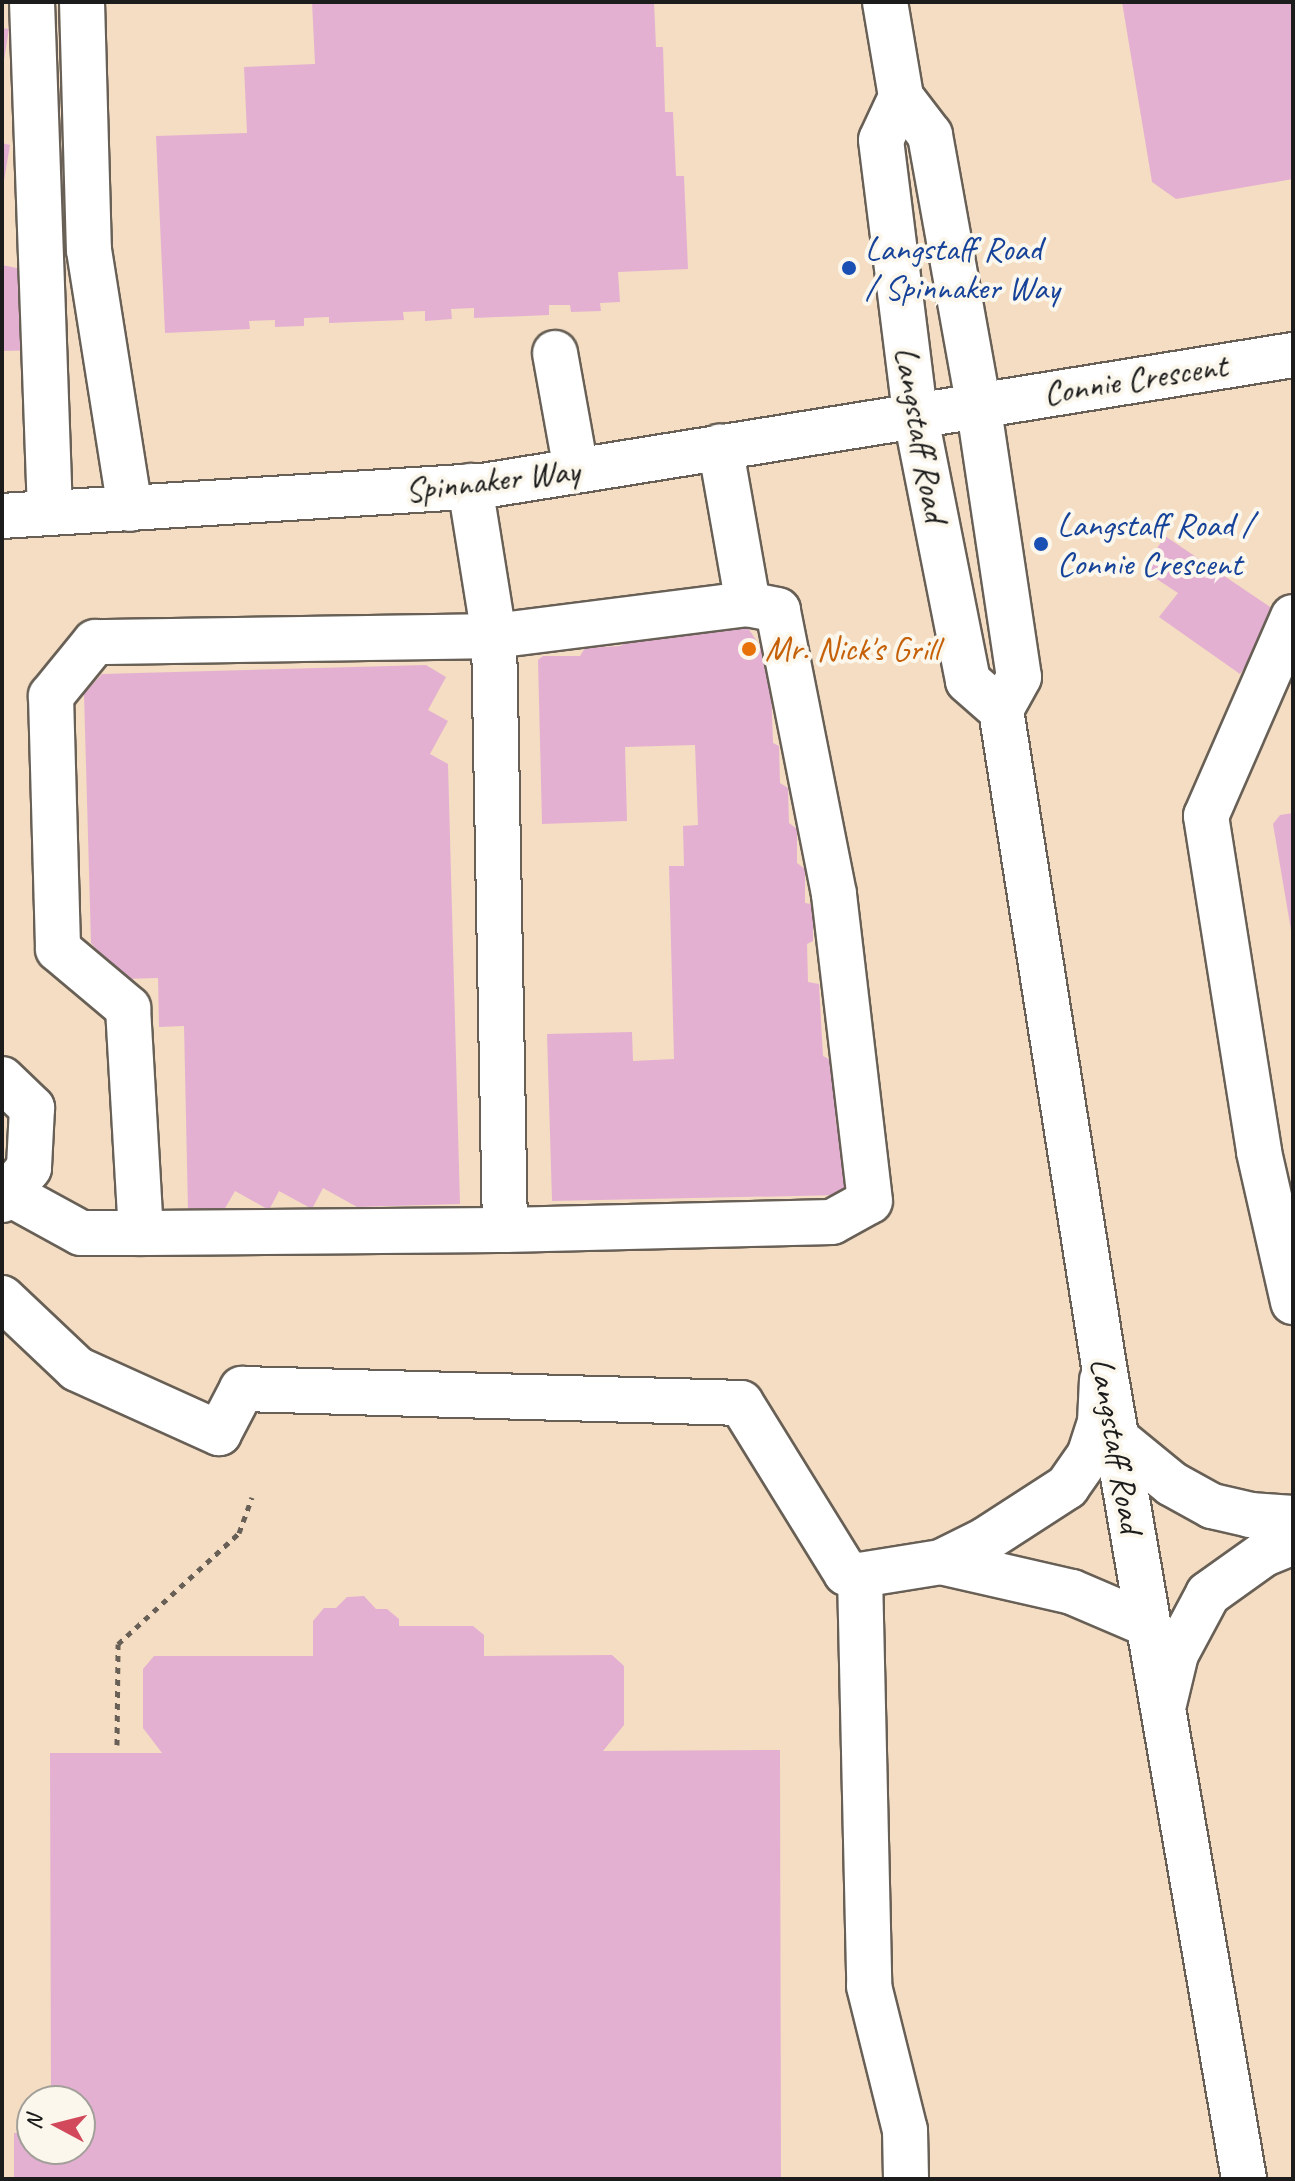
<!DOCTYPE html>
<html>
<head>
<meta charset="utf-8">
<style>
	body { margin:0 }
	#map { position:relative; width:1295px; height:2181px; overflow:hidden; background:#f4ddc2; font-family:Caveat,sans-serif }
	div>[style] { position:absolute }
	.building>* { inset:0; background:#e4b0d2 }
	.path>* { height:5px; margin-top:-2.5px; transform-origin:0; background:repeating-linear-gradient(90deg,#686056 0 6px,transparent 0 12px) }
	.roads { filter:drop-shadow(2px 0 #686056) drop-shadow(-2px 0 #686056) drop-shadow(0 2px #686056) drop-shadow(0 -2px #686056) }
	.minor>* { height:44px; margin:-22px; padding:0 22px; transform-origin:22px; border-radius:22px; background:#fff }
	.major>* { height:44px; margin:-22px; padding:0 22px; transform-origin:22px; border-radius:22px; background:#fff }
	.dots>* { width:22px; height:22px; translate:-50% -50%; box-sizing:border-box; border:4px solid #fbf7ec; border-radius:50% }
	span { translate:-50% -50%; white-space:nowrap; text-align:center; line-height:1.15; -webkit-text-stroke:8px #fbf7ec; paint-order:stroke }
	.transit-label { font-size:34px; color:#164399 }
	.left { translate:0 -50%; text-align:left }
	.street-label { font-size:34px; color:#1c1c1c }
	.food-label { font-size:34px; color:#c56008 }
	.frame { position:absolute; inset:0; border:4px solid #1c1c1c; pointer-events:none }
	.north { position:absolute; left:16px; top:2085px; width:80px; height:80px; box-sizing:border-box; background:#fbf7ec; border:2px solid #a29f99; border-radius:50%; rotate:277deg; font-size:22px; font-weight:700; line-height:32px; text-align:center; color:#1c1c1c }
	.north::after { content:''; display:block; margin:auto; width:28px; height:36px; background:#d1495b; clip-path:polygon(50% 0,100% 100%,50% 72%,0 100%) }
</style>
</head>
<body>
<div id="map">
	<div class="building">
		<i style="clip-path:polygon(312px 2px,654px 2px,656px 47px,663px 47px,665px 112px,673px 112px,676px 176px,684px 176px,688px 269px,618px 272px,620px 302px,600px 303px,601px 311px,571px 312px,570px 305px,549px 305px,549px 315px,474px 318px,474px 308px,451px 309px,452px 319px,425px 321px,425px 311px,403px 312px,404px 320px,329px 323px,329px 317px,304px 318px,304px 326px,275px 327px,275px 320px,249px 321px,250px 329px,165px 333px,156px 136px,247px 133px,244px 67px,315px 64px)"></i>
		<i style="clip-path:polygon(1122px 2px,1293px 2px,1293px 179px,1176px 199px,1152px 182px)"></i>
		<i style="clip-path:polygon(2px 28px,9px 29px,4px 60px,2px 60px)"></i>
		<i style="clip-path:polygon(2px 143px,10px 145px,4px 181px,2px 181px)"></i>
		<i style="clip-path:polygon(2px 265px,41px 273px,42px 350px,2px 351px)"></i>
		<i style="clip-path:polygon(1165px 536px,1282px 615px,1240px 674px,1159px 617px,1178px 593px,1143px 570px)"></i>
		<i style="clip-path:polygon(744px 622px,770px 661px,773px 743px,779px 746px,780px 783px,788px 788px,789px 823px,797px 829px,797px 863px,805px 869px,805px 903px,811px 904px,813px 910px,813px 941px,807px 944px,808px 982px,819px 984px,823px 1056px,833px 1061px,836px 1125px,845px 1133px,845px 1191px,840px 1195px,552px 1201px,547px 1034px,632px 1032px,633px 1061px,674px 1059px,669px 866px,684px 866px,683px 826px,698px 825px,695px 745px,625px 747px,627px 821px,542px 824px,538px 660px,543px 656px,580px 656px,585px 648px,621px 646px,627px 639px,663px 638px,662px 635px)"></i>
		<i style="clip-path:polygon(426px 665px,446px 677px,428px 710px,448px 721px,430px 754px,448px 764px,460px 1204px,357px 1207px,323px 1188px,312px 1209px,279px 1191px,269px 1210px,235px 1191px,224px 1210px,188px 1211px,184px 1026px,159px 1027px,158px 978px,124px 979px,91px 943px,84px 694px,102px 674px)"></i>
		<i style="clip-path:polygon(1293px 813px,1293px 930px,1291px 930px,1273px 824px,1280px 815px)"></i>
		<i style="clip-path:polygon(364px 1596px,376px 1609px,387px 1609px,399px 1619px,399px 1626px,473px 1626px,484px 1635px,484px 1656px,612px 1655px,624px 1666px,624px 1725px,603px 1751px,780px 1750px,781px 2179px,14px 2179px,14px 2133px,32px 2133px,32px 2149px,80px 2149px,80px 2101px,51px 2101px,50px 1753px,162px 1753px,143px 1728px,143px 1669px,154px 1656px,313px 1656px,313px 1621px,324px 1608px,336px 1608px,347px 1597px)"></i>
	</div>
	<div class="path">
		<i style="left:117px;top:1745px;width:101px;rotate:-89.4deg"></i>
		<i style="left:118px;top:1644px;width:164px;rotate:-42.5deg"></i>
		<i style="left:239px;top:1533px;width:38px;rotate:-70deg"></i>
	</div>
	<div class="roads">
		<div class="minor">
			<i style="left:32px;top:2px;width:511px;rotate:87.98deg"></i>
			<i style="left:82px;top:2px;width:248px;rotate:88.4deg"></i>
			<i style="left:89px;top:250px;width:262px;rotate:81deg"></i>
			<i style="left:555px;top:353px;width:119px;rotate:79.8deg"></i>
			<i style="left:470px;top:486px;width:152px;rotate:80.9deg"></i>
			<i style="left:494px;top:636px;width:256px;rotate:-7.2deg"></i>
			<i style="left:748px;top:604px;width:160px;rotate:-100deg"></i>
			<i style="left:2px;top:516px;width:482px;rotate:-3.6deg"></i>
			<i style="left:483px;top:486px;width:821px;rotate:-9.19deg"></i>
			<i style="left:1293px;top:617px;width:217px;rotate:113.6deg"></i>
			<i style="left:1206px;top:816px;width:340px;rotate:81deg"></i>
			<i style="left:1259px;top:1152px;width:154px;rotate:77.2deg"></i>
			<i style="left:2px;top:1079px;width:42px;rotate:44deg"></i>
			<i style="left:32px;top:1108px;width:60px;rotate:92.9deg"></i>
			<i style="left:29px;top:1168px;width:42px;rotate:130.2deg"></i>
			<i style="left:8px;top:1193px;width:83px;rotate:28.7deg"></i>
			<i style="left:81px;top:1233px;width:60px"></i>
			<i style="left:141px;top:1233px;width:364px;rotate:-0.5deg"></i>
			<i style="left:505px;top:1230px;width:594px;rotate:-91.06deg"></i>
			<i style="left:494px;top:636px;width:399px;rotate:179.1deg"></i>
			<i style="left:95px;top:642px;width:70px;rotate:129.2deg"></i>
			<i style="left:51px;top:696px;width:253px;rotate:88.4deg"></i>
			<i style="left:58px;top:949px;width:92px;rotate:40.1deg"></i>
			<i style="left:128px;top:1008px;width:225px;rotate:86.7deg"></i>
			<i style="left:505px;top:1230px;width:327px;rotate:-1.4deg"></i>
			<i style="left:832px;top:1222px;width:43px;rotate:-28.9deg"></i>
			<i style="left:870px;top:1201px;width:309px;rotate:-96.7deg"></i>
			<i style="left:834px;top:894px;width:289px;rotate:-101.2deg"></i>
			<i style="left:778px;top:610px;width:31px;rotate:-169deg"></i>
			<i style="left:2px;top:1298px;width:103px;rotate:43.4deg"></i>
			<i style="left:77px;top:1369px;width:156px;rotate:24.3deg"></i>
			<i style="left:219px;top:1433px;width:50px;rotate:-62.4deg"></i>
			<i style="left:242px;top:1389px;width:499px;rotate:1.6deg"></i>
			<i style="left:741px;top:1403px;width:200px;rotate:58.3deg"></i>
			<i style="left:846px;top:1573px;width:14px;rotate:8deg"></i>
			<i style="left:860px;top:1575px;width:82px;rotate:-9.1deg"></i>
			<i style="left:941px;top:1562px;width:49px;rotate:-26.6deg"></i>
			<i style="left:985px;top:1540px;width:98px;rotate:-32.9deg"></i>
			<i style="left:1067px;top:1487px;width:38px;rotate:-55deg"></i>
			<i style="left:1089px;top:1456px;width:36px;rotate:-72deg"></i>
			<i style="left:1100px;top:1422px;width:42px;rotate:-87.3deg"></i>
			<i style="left:1117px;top:1439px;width:71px;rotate:39.3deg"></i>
			<i style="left:1172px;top:1484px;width:46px;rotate:28.8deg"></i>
			<i style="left:1212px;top:1506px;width:39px;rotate:13deg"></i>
			<i style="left:1250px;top:1515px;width:43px;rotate:4deg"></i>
			<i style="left:941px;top:1562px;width:134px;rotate:12.9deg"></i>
			<i style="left:1072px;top:1592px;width:82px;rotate:23.1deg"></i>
			<i style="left:860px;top:1575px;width:411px;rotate:88.7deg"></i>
			<i style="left:869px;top:1986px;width:148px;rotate:76deg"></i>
			<i style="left:905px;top:2130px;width:49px;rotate:88.8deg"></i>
			<i style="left:1163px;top:1708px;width:56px;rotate:-76.5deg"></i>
			<i style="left:1176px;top:1654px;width:68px;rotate:-61.9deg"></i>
			<i style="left:1208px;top:1594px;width:69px;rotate:-35.5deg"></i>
			<i style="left:1264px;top:1554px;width:31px;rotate:-22deg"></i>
		</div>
		<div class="major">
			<i style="left:885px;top:2px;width:96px;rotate:80.4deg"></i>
			<i style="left:901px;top:97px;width:48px;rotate:52.7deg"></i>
			<i style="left:930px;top:135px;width:272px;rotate:79.8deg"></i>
			<i style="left:978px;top:403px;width:277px;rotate:81.5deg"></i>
			<i style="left:1019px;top:677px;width:38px;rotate:119deg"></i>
			<i style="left:1001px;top:710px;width:658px;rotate:81.08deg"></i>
			<i style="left:1103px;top:1360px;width:831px;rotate:80.23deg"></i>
			<i style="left:901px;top:97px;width:47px;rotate:114.9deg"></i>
			<i style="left:881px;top:140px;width:275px;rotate:82.9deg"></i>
			<i style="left:915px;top:413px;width:273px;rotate:78.8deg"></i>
			<i style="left:968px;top:681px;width:44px;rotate:41.3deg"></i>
		</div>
	</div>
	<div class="dots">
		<i style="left:849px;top:268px;background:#1a4fb4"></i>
		<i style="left:1041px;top:544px;background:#1a4fb4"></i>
		<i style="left:749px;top:649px;background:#e8710a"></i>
	</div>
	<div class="transit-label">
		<span class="left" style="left:865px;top:268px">Langstaff Road<br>/ Spinnaker Way</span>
		<span class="left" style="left:1057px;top:544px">Langstaff Road /<br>Connie Crescent</span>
	</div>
	<div class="street-label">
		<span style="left:1135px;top:379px;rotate:-9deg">Connie Crescent</span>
		<span style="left:921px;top:434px;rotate:80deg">Langstaff Road</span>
		<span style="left:492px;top:480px;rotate:-7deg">Spinnaker Way</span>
		<span style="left:1117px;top:1445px;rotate:80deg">Langstaff Road</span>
	</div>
	<div class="food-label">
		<span class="left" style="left:765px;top:649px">Mr. Nick's Grill</span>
	</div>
	<div class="frame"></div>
	<div class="north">N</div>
</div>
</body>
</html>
